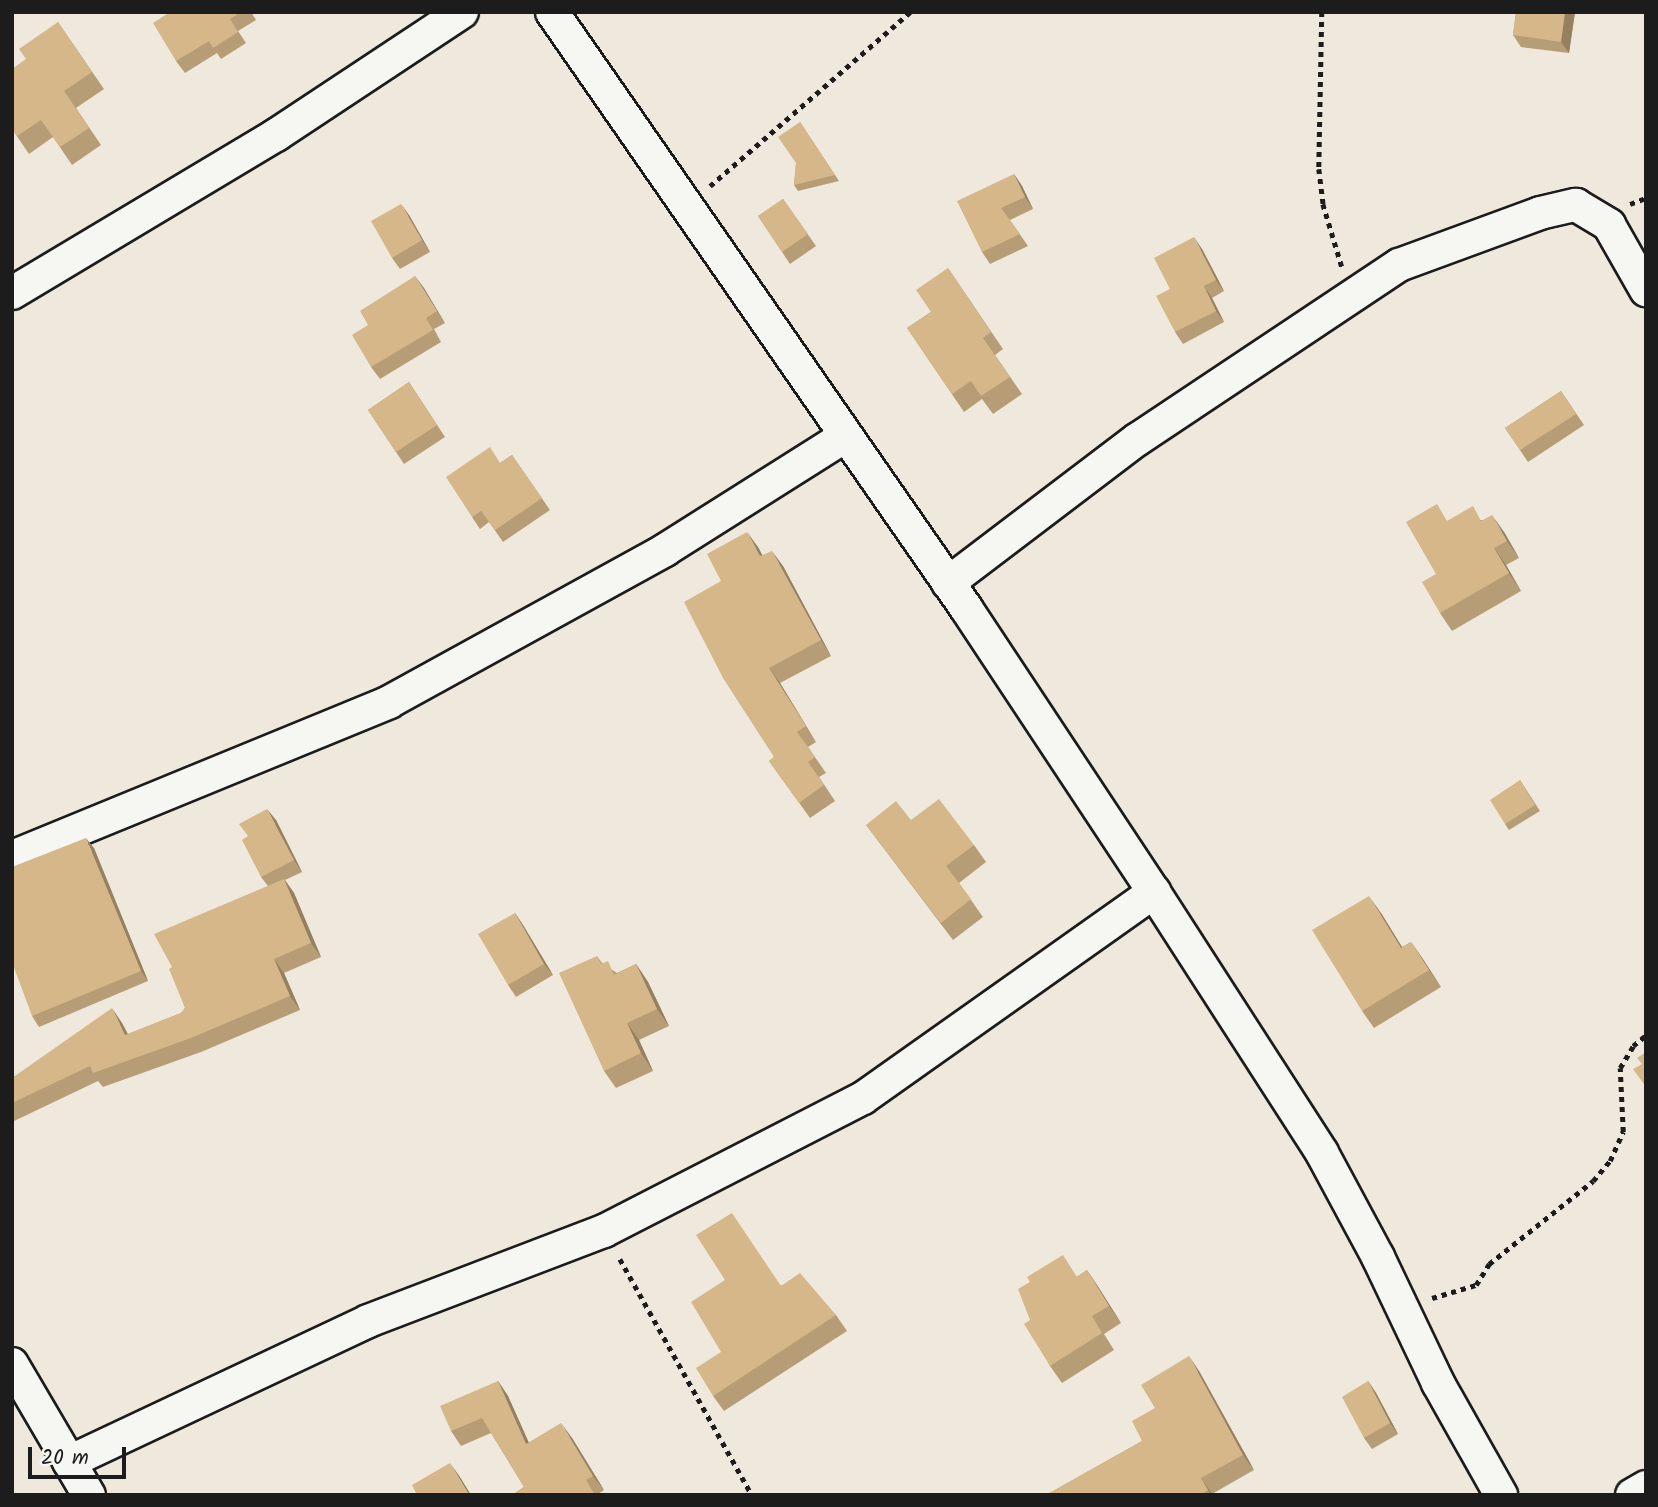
<!DOCTYPE html>
<html>
<head>
<meta charset="utf-8">
<style>
	body { margin:0 }
	#map { position:relative; width:1658px; height:1507px; overflow:hidden; background:#efe9dd; font-family:Kalam,sans-serif }
	div>[style] { position:absolute }
	.path>* { height:4.5px; margin-top:-2.25px; transform-origin:0; background:repeating-linear-gradient(90deg,#1c1c1c 0 5px,transparent 0 10px) }
	.roads { filter:drop-shadow(2px 0 #1c1c1c) drop-shadow(-2px 0 #1c1c1c) drop-shadow(0 2px #1c1c1c) drop-shadow(0 -2px #1c1c1c) }
	.minor>* { height:32px; margin:-16px; padding:0 16px; transform-origin:16px; border-radius:16px; background:#f6f6f2 }
	.wall>* { inset:0; background:#b79d76 }
	.shaded-wall>* { inset:0; background:#958060 }
	.building>* { inset:0; background:#d5b789 }
	span { translate:-50% -50%; white-space:nowrap; text-align:center; line-height:1.15; -webkit-text-stroke:7px #f6f6f2; paint-order:stroke }
	.frame { position:absolute; inset:0; border:14px solid #1c1c1c; pointer-events:none }
	.scale { position:absolute; left:28px; top:1447px; width:98px; height:32px; box-sizing:border-box; border:4px solid #1c1c1c; border-top:0; padding-left:9px; font-size:21px; line-height:24px; white-space:nowrap; color:#1c1c1c; -webkit-text-stroke:5px #f6f6f2; paint-order:stroke }
</style>
</head>
<body>
<div id="map">
	<div class="path">
		<i style="left:1322px;top:12px;width:157px;rotate:91.1deg"></i>
		<i style="left:1319px;top:169px;width:35px;rotate:83deg"></i>
		<i style="left:1323px;top:204px;width:66px;rotate:73.2deg"></i>
		<i style="left:710px;top:186px;width:265px;rotate:-41deg"></i>
		<i style="left:1630px;top:204px;width:17px;rotate:-21deg"></i>
		<i style="left:620px;top:1259px;width:270px;rotate:60.8deg"></i>
		<i style="left:1432px;top:1298px;width:46px;rotate:-16.5deg"></i>
		<i style="left:1476px;top:1285px;width:25px;rotate:-58deg"></i>
		<i style="left:1489px;top:1264px;width:133px;rotate:-38.6deg"></i>
		<i style="left:1593px;top:1181px;width:26px;rotate:-50deg"></i>
		<i style="left:1610px;top:1161px;width:32px;rotate:-66deg"></i>
		<i style="left:1623px;top:1132px;width:64px;rotate:-92.7deg"></i>
		<i style="left:1620px;top:1068px;width:26px;rotate:-59deg"></i>
		<i style="left:1633px;top:1046px;width:17px;rotate:-40deg"></i>
	</div>
	<div class="roads">
		<div class="minor">
			<i style="left:552px;top:12px;width:726px;rotate:55.21deg"></i>
			<i style="left:966px;top:608px;width:341px;rotate:56.5deg"></i>
			<i style="left:1154px;top:892px;width:310px;rotate:57.2deg"></i>
			<i style="left:1322px;top:1153px;width:118px;rotate:61.7deg"></i>
			<i style="left:1378px;top:1257px;width:140px;rotate:64.5deg"></i>
			<i style="left:1438px;top:1383px;width:129px;rotate:60.6deg"></i>
			<i style="left:12px;top:293px;width:308px;rotate:-30.9deg"></i>
			<i style="left:276px;top:135px;width:223px;rotate:-33.5deg"></i>
			<i style="left:948px;top:583px;width:238px;rotate:-37.2deg"></i>
			<i style="left:1138px;top:439px;width:314px;rotate:-33.7deg"></i>
			<i style="left:1399px;top:265px;width:150px;rotate:-20.2deg"></i>
			<i style="left:1540px;top:213px;width:37px;rotate:-13deg"></i>
			<i style="left:1576px;top:205px;width:39px;rotate:31deg"></i>
			<i style="left:1609px;top:225px;width:75px;rotate:60.4deg"></i>
			<i style="left:12px;top:857px;width:408px;rotate:-22.3deg"></i>
			<i style="left:389px;top:702px;width:315px;rotate:-28.8deg"></i>
			<i style="left:665px;top:550px;width:212px;rotate:-32.3deg"></i>
			<i style="left:12px;top:1364px;width:152px;rotate:59.6deg"></i>
			<i style="left:69px;top:1462px;width:331px;rotate:-25.2deg"></i>
			<i style="left:368px;top:1321px;width:253px;rotate:-20.9deg"></i>
			<i style="left:604px;top:1231px;width:291px;rotate:-27.2deg"></i>
			<i style="left:863px;top:1098px;width:357px;rotate:-35.3deg"></i>
			<i style="left:1632px;top:1495px;width:16px;rotate:-30deg"></i>
		</div>
	</div>
	<div class="wall">
		<i style="clip-path:polygon(170px 12px,251px 12px,256px 20px,238px 31px,246px 43px,221px 59px,217px 53px,185px 73px,176px 61px)"></i>
		<i style="clip-path:polygon(1516px 12px,1575px 12px,1569px 53px,1521px 47px,1513px 35px)"></i>
		<i style="clip-path:polygon(58px 22px,104px 89px,76px 108px,101px 145px,72px 165px,53px 137px,29px 154px,12px 129px,26px 59px)"></i>
		<i style="clip-path:polygon(800px 122px,839px 181px,798px 191px,794px 185px)"></i>
		<i style="clip-path:polygon(1014px 174px,1022px 186px,1033px 209px,1010px 220px,1028px 246px,990px 264px,982px 252px)"></i>
		<i style="clip-path:polygon(783px 199px,816px 246px,790px 264px,758px 216px)"></i>
		<i style="clip-path:polygon(409px 215px,430px 252px,400px 269px,392px 258px)"></i>
		<i style="clip-path:polygon(1202px 249px,1224px 291px,1212px 298px,1224px 322px,1183px 344px,1175px 332px,1170px 289px)"></i>
		<i style="clip-path:polygon(948px 268px,1003px 349px,995px 355px,1022px 394px,993px 414px,982px 399px,964px 412px,907px 328px,931px 312px)"></i>
		<i style="clip-path:polygon(415px 276px,445px 323px,434px 329px,441px 342px,380px 379px,371px 367px,368px 325px)"></i>
		<i style="clip-path:polygon(409px 382px,445px 437px,404px 464px,368px 410px)"></i>
		<i style="clip-path:polygon(1561px 391px,1584px 425px,1528px 462px,1505px 428px)"></i>
		<i style="clip-path:polygon(512px 455px,550px 510px,503px 542px,489px 522px,480px 529px,472px 517px,500px 463px)"></i>
		<i style="clip-path:polygon(1448px 520px,1482px 520px,1504px 532px,1519px 558px,1506px 565px,1521px 591px,1452px 631px,1440px 613px,1436px 574px)"></i>
		<i style="clip-path:polygon(758px 547px,762px 555px,783px 566px,831px 656px,780px 683px,816px 742px,808px 747px,826px 773px,819px 777px,835px 801px,810px 818px,769px 761px,774px 757px,721px 581px)"></i>
		<i style="clip-path:polygon(1520px 780px,1540px 811px,1509px 830px,1505px 824px)"></i>
		<i style="clip-path:polygon(276px 820px,302px 872px,285px 880px,294px 893px,321px 957px,284px 973px,300px 1010px,201px 1052px,103px 1087px,98px 1081px,12px 1122px,12px 1078px,122px 1023px,128px 1034px,181px 1013px,185px 1008px,268px 886px,261px 877px)"></i>
		<i style="clip-path:polygon(911px 820px,974px 845px,986px 862px,959px 883px,983px 917px,953px 940px,866px 825px)"></i>
		<i style="clip-path:polygon(94px 848px,148px 981px,39px 1027px,32px 1016px)"></i>
		<i style="clip-path:polygon(515px 913px,523px 925px,553px 975px,516px 997px,508px 985px)"></i>
		<i style="clip-path:polygon(1381px 913px,1402px 947px,1411px 942px,1441px 987px,1374px 1028px,1362px 1011px)"></i>
		<i style="clip-path:polygon(597px 956px,602px 963px,617px 973px,636px 964px,648px 982px,669px 1026px,639px 1040px,653px 1071px,616px 1088px,604px 1071px)"></i>
		<i style="clip-path:polygon(1087px 1270px,1121px 1323px,1104px 1334px,1114px 1350px,1062px 1383px,1050px 1366px,1030px 1320px,1078px 1276px)"></i>
		<i style="clip-path:polygon(781px 1285px,836px 1315px,847px 1331px,724px 1411px,713px 1396px)"></i>
		<i style="clip-path:polygon(1199px 1371px,1254px 1470px,1212px 1494px,1213px 1495px,1046px 1495px,1142px 1441px,1155px 1408px)"></i>
		<i style="clip-path:polygon(498px 1381px,508px 1396px,529px 1443px,572px 1438px,604px 1490px,597px 1495px,512px 1495px,524px 1487px,491px 1433px,461px 1446px,451px 1431px)"></i>
		<i style="clip-path:polygon(1368px 1381px,1376px 1393px,1398px 1434px,1372px 1449px,1364px 1438px)"></i>
	</div>
	<div class="shaded-wall">
		<i style="clip-path:polygon(1565px 12px,1575px 12px,1569px 53px,1561px 42px)"></i>
		<i style="clip-path:polygon(1014px 174px,1022px 186px,1033px 209px,1025px 197px)"></i>
		<i style="clip-path:polygon(401px 204px,409px 215px,430px 252px,422px 240px)"></i>
		<i style="clip-path:polygon(1194px 237px,1202px 249px,1224px 291px,1216px 280px)"></i>
		<i style="clip-path:polygon(415px 276px,424px 288px,445px 323px,437px 311px)"></i>
		<i style="clip-path:polygon(1204px 286px,1212px 298px,1224px 322px,1216px 311px)"></i>
		<i style="clip-path:polygon(1492px 515px,1504px 532px,1519px 558px,1507px 541px)"></i>
		<i style="clip-path:polygon(747px 532px,758px 547px,771px 572px,760px 556px)"></i>
		<i style="clip-path:polygon(1494px 548px,1506px 565px,1521px 591px,1509px 573px)"></i>
		<i style="clip-path:polygon(772px 551px,783px 566px,831px 656px,821px 640px)"></i>
		<i style="clip-path:polygon(769px 668px,780px 683px,816px 742px,806px 726px)"></i>
		<i style="clip-path:polygon(267px 809px,276px 820px,302px 872px,294px 860px)"></i>
		<i style="clip-path:polygon(86px 838px,94px 848px,148px 981px,141px 971px)"></i>
		<i style="clip-path:polygon(284px 879px,294px 893px,321px 957px,311px 943px)"></i>
		<i style="clip-path:polygon(1369px 896px,1381px 913px,1413px 965px,1401px 948px)"></i>
		<i style="clip-path:polygon(515px 913px,523px 925px,553px 975px,544px 964px)"></i>
		<i style="clip-path:polygon(1411px 942px,1423px 959px,1441px 987px,1429px 970px)"></i>
		<i style="clip-path:polygon(274px 959px,284px 973px,300px 1010px,290px 996px)"></i>
		<i style="clip-path:polygon(636px 964px,648px 982px,669px 1026px,657px 1009px)"></i>
		<i style="clip-path:polygon(112px 1008px,122px 1023px,135px 1049px,125px 1035px)"></i>
		<i style="clip-path:polygon(627px 1023px,639px 1040px,653px 1071px,641px 1053px)"></i>
		<i style="clip-path:polygon(1087px 1270px,1099px 1288px,1121px 1323px,1109px 1306px)"></i>
		<i style="clip-path:polygon(1189px 1356px,1199px 1371px,1254px 1470px,1243px 1455px)"></i>
		<i style="clip-path:polygon(498px 1381px,508px 1396px,536px 1459px,526px 1444px)"></i>
		<i style="clip-path:polygon(1368px 1381px,1376px 1393px,1398px 1434px,1390px 1423px)"></i>
		<i style="clip-path:polygon(561px 1423px,572px 1438px,604px 1490px,593px 1476px)"></i>
		<i style="clip-path:polygon(450px 1463px,460px 1477px,471px 1495px,469px 1495px)"></i>
		<i style="clip-path:polygon(1201px 1478px,1213px 1495px,1211px 1495px,1208px 1490px)"></i>
	</div>
	<div class="building">
		<i style="clip-path:polygon(170px 12px,241px 12px,230px 19px,238px 32px,213px 48px,209px 41px,176px 61px,153px 23px)"></i>
		<i style="clip-path:polygon(1516px 12px,1565px 12px,1561px 42px,1513px 35px)"></i>
		<i style="clip-path:polygon(58px 22px,92px 72px,64px 91px,89px 128px,60px 147px,41px 120px,17px 136px,12px 129px,12px 69px,26px 59px,19px 49px)"></i>
		<i style="clip-path:polygon(800px 122px,835px 175px,794px 185px,796px 163px,778px 137px)"></i>
		<i style="clip-path:polygon(1014px 174px,1025px 197px,1001px 208px,1020px 234px,982px 252px,957px 201px)"></i>
		<i style="clip-path:polygon(783px 199px,808px 234px,782px 252px,758px 216px)"></i>
		<i style="clip-path:polygon(401px 204px,422px 240px,392px 258px,371px 221px)"></i>
		<i style="clip-path:polygon(1194px 237px,1216px 280px,1204px 286px,1216px 311px,1175px 332px,1156px 296px,1170px 289px,1154px 258px)"></i>
		<i style="clip-path:polygon(948px 268px,991px 332px,983px 338px,1010px 377px,981px 396px,971px 381px,952px 394px,907px 328px,931px 312px,916px 290px)"></i>
		<i style="clip-path:polygon(415px 276px,437px 311px,426px 318px,433px 330px,371px 367px,352px 335px,368px 325px,360px 311px)"></i>
		<i style="clip-path:polygon(409px 382px,437px 425px,396px 452px,368px 410px)"></i>
		<i style="clip-path:polygon(1561px 391px,1576px 414px,1520px 450px,1505px 428px)"></i>
		<i style="clip-path:polygon(490px 447px,500px 463px,512px 455px,542px 498px,495px 530px,481px 511px,472px 517px,446px 477px)"></i>
		<i style="clip-path:polygon(1437px 504px,1447px 521px,1473px 506px,1481px 521px,1492px 515px,1507px 541px,1494px 548px,1509px 573px,1440px 613px,1422px 582px,1436px 574px,1406px 522px)"></i>
		<i style="clip-path:polygon(747px 532px,760px 556px,772px 551px,821px 640px,769px 668px,806px 726px,797px 732px,815px 757px,808px 762px,824px 785px,799px 803px,769px 761px,774px 757px,723px 678px,684px 602px,721px 581px,707px 554px)"></i>
		<i style="clip-path:polygon(1520px 780px,1535px 805px,1505px 824px,1490px 800px)"></i>
		<i style="clip-path:polygon(939px 799px,974px 845px,946px 866px,971px 899px,941px 923px,866px 825px,896px 801px,911px 820px)"></i>
		<i style="clip-path:polygon(267px 809px,294px 860px,261px 877px,242px 840px,248px 836px,239px 824px)"></i>
		<i style="clip-path:polygon(86px 838px,141px 971px,32px 1016px,12px 962px,12px 867px)"></i>
		<i style="clip-path:polygon(284px 879px,311px 943px,274px 959px,290px 996px,191px 1038px,93px 1073px,90px 1066px,12px 1103px,12px 1078px,112px 1008px,125px 1035px,181px 1013px,185px 1008px,169px 969px,172px 967px,154px 934px)"></i>
		<i style="clip-path:polygon(1369px 896px,1401px 948px,1411px 942px,1429px 970px,1362px 1011px,1312px 930px)"></i>
		<i style="clip-path:polygon(515px 913px,544px 964px,508px 985px,478px 934px)"></i>
		<i style="clip-path:polygon(597px 956px,601px 964px,608px 961px,614px 975px,636px 964px,657px 1009px,627px 1023px,641px 1053px,604px 1071px,559px 973px)"></i>
		<i style="clip-path:polygon(1646px 1052px,1646px 1087px,1633px 1069px,1642px 1064px,1637px 1058px)"></i>
		<i style="clip-path:polygon(732px 1213px,781px 1286px,800px 1273px,836px 1315px,713px 1396px,696px 1368px,721px 1352px,691px 1302px,725px 1280px,696px 1235px)"></i>
		<i style="clip-path:polygon(1063px 1255px,1077px 1277px,1087px 1270px,1109px 1306px,1092px 1316px,1102px 1333px,1050px 1366px,1024px 1324px,1030px 1320px,1018px 1289px,1030px 1282px,1027px 1277px)"></i>
		<i style="clip-path:polygon(1189px 1356px,1243px 1455px,1201px 1478px,1208px 1490px,1200px 1495px,1046px 1495px,1142px 1441px,1132px 1421px,1155px 1408px,1141px 1385px)"></i>
		<i style="clip-path:polygon(498px 1381px,526px 1444px,561px 1423px,593px 1476px,586px 1480px,595px 1495px,512px 1495px,524px 1487px,482px 1418px,451px 1431px,440px 1406px)"></i>
		<i style="clip-path:polygon(1368px 1381px,1390px 1423px,1364px 1438px,1342px 1397px)"></i>
		<i style="clip-path:polygon(450px 1463px,469px 1495px,417px 1495px,412px 1485px)"></i>
	</div>
	<div class="frame"></div>
	<div class="scale">20 m</div>
</div>
</body>
</html>
